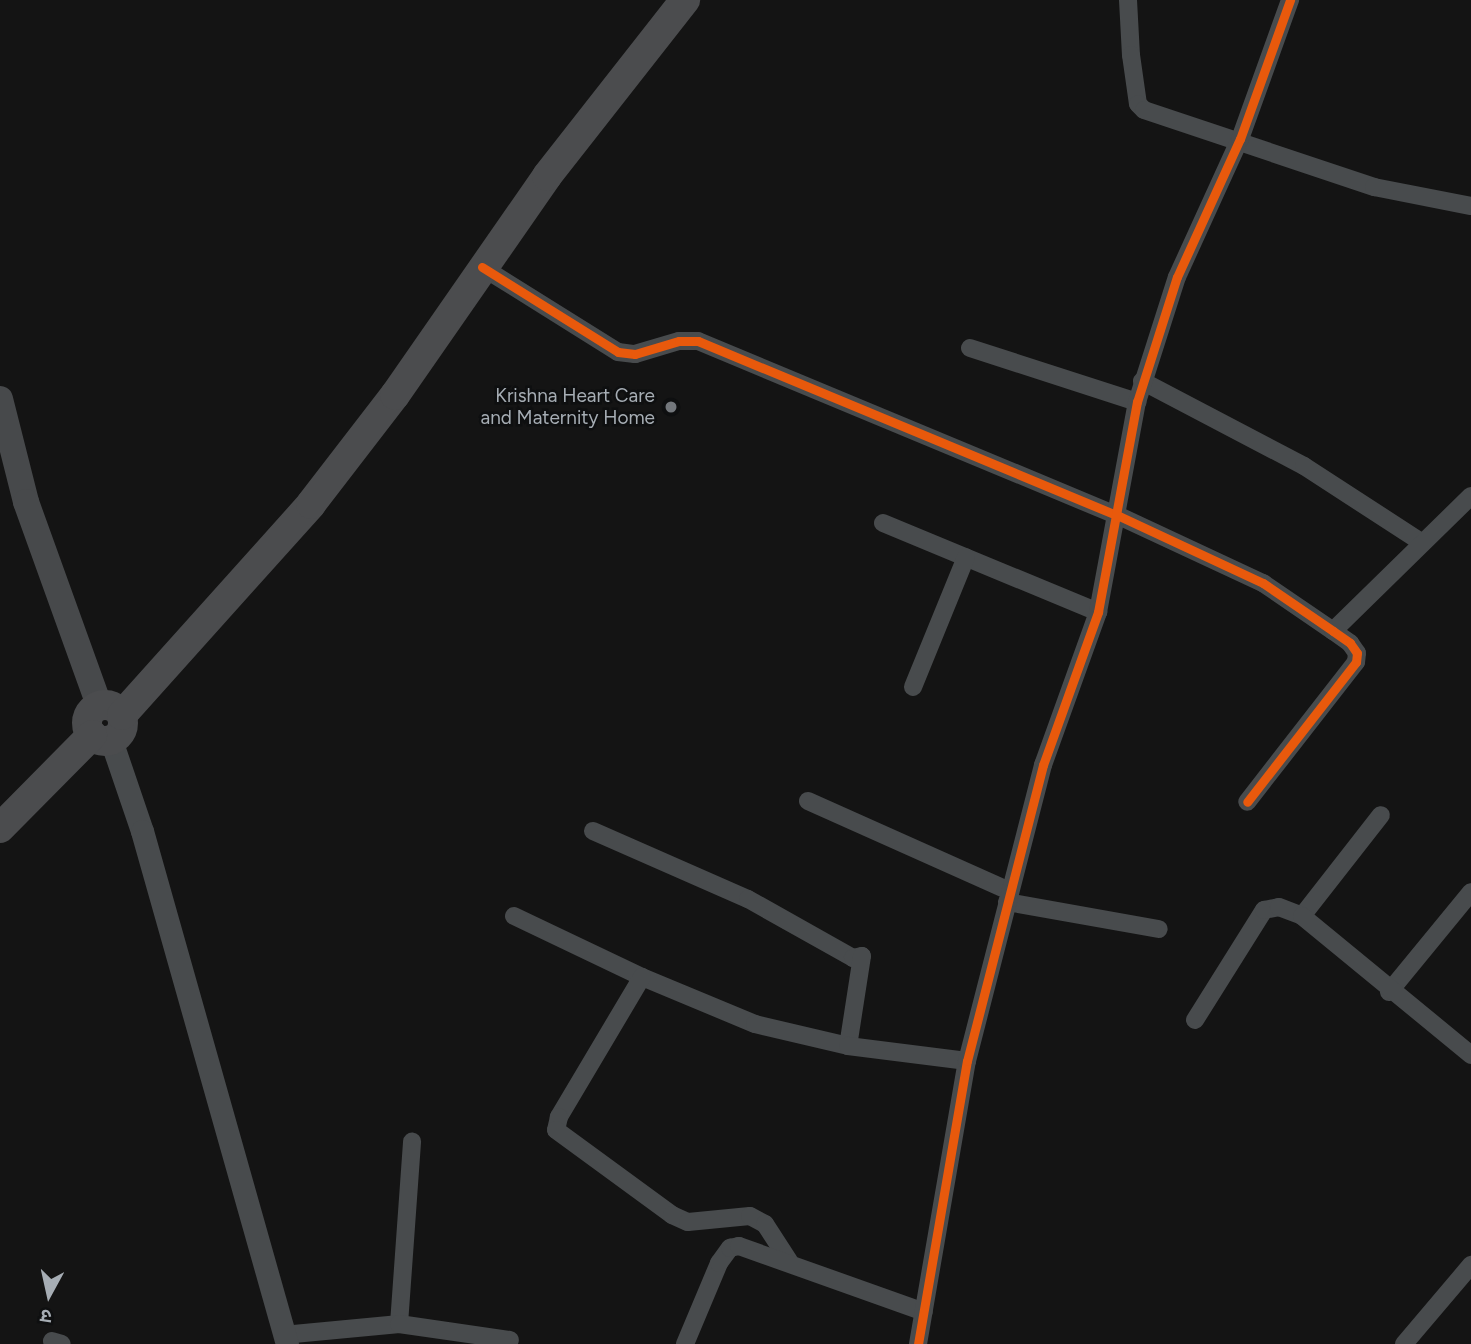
<!DOCTYPE html>
<html>
<head>
<meta charset="utf-8">
<style>
	body { margin:0 }
	#map { position:relative; width:1471px; height:1344px; overflow:hidden; background:#141414; font-family:Figtree,"Noto Sans Devanagari",sans-serif }
	div>[style] { position:absolute }
	.minor>* { height:18px; margin:-9px; padding:0 9px; transform-origin:9px; border-radius:9px; background:#484b4d }
	.tertiary>* { height:23px; margin:-11.5px; padding:0 11.5px; transform-origin:11.5px; border-radius:11.5px; background:#484b4d }
	.secondary>* { height:26px; margin:-13px; padding:0 13px; transform-origin:13px; border-radius:13px; background:#47494b }
	.trunk>* { height:30px; margin:-15px; padding:0 15px; transform-origin:15px; border-radius:15px; background:#4b4c4e }
	.trunk>.ring { margin:-15px; padding:0; box-sizing:content-box; background:none; border:30px solid #4b4c4e; border-radius:50% }
	.cycleway>* { height:9px; margin:-4.5px; padding:0 4.5px; transform-origin:4.5px; border-radius:4.5px; background:#e8590c }
	.dots>* { width:19px; height:19px; translate:-50% -50%; box-sizing:border-box; border:4px solid #0e0f10; border-radius:50% }
	span { translate:-50% -50%; white-space:nowrap; text-align:center; line-height:1.15; -webkit-text-stroke:5px #0e0f10; paint-order:stroke }
	.poi-label { font-size:19px; color:#a6adb4 }
	.right { translate:-100% -50%; text-align:right }
	.north { position:absolute; left:14px; top:1260px; width:70px; height:70px; -webkit-text-stroke:5px #0e0f10; paint-order:stroke; rotate:188deg; font-size:19px; font-weight:700; line-height:28px; text-align:center; color:#a6adb4 }
	.north::after { content:''; display:block; margin:auto; width:24px; height:32px; background:#a6adb4; clip-path:polygon(50% 0,100% 100%,50% 72%,0 100%) }
</style>
</head>
<body>
<div id="map">
	<div class="minor">
		<i style="left:1128px;top:0;width:55px;rotate:86.9deg"></i>
		<i style="left:1131px;top:55px;width:49px;rotate:81.9deg"></i>
		<i style="left:1138px;top:104px;width:8px;rotate:45deg"></i>
		<i style="left:1144px;top:110px;width:243px;rotate:18.5deg"></i>
		<i style="left:1374px;top:187px;width:99px;rotate:11.1deg"></i>
		<i style="left:482px;top:267px;width:160px;rotate:32deg"></i>
		<i style="left:618px;top:352px;width:17px;rotate:7deg"></i>
		<i style="left:635px;top:354px;width:46px;rotate:-16.5deg"></i>
		<i style="left:679px;top:341px;width:19px"></i>
		<i style="left:698px;top:341px;width:454px;rotate:22.6deg"></i>
		<i style="left:1117px;top:515px;width:161px;rotate:25deg"></i>
		<i style="left:1263px;top:583px;width:85px;rotate:34.4deg"></i>
		<i style="left:1333px;top:631px;width:21px;rotate:35deg"></i>
		<i style="left:1350px;top:643px;width:12px;rotate:55deg"></i>
		<i style="left:1357px;top:653px;width:9px;rotate:96deg"></i>
		<i style="left:1356px;top:662px;width:177px;rotate:127.9deg"></i>
		<i style="left:970px;top:348px;width:176px;rotate:17.9deg"></i>
		<i style="left:1142px;top:381px;width:183px;rotate:27.7deg"></i>
		<i style="left:1304px;top:466px;width:140px;rotate:33deg"></i>
		<i style="left:883px;top:523px;width:233px;rotate:22.5deg"></i>
		<i style="left:1333px;top:631px;width:193px;rotate:-44.4deg"></i>
		<i style="left:913px;top:687px;width:140px;rotate:-67.8deg"></i>
		<i style="left:808px;top:801px;width:220px;rotate:24.1deg"></i>
		<i style="left:593px;top:831px;width:169px;rotate:23.7deg"></i>
		<i style="left:748px;top:899px;width:120px;rotate:29.3deg"></i>
		<i style="left:853px;top:958px;width:9px;rotate:-13deg"></i>
		<i style="left:862px;top:956px;width:91px;rotate:98.8deg"></i>
		<i style="left:1007px;top:902px;width:154px;rotate:10.1deg"></i>
		<i style="left:514px;top:916px;width:142px;rotate:25.5deg"></i>
		<i style="left:642px;top:977px;width:122px;rotate:22.6deg"></i>
		<i style="left:755px;top:1024px;width:96px;rotate:13.3deg"></i>
		<i style="left:848px;top:1046px;width:120px;rotate:7.2deg"></i>
		<i style="left:1302px;top:916px;width:128px;rotate:-52deg"></i>
		<i style="left:642px;top:977px;width:163px;rotate:120.7deg"></i>
		<i style="left:559px;top:1117px;width:13px;rotate:103deg"></i>
		<i style="left:556px;top:1130px;width:144px;rotate:36.2deg"></i>
		<i style="left:672px;top:1215px;width:17px;rotate:24deg"></i>
		<i style="left:688px;top:1222px;width:62px;rotate:-5.5deg"></i>
		<i style="left:750px;top:1216px;width:17px;rotate:28deg"></i>
		<i style="left:765px;top:1224px;width:44px;rotate:57deg"></i>
		<i style="left:1389px;top:992px;width:129px;rotate:-50.6deg"></i>
		<i style="left:1195px;top:1020px;width:130px;rotate:-57.9deg"></i>
		<i style="left:1264px;top:910px;width:15px;rotate:-11deg"></i>
		<i style="left:1279px;top:907px;width:25px;rotate:21deg"></i>
		<i style="left:1302px;top:916px;width:219px;rotate:39.4deg"></i>
		<i style="left:399px;top:1324px;width:183px;rotate:-85.9deg"></i>
		<i style="left:283px;top:1335px;width:117px;rotate:-5.4deg"></i>
		<i style="left:399px;top:1324px;width:112px;rotate:8.2deg"></i>
		<i style="left:52px;top:1341px;width:10px;rotate:17deg"></i>
		<i style="left:685px;top:1344px;width:88px;rotate:-67.2deg"></i>
		<i style="left:719px;top:1263px;width:19px;rotate:-54deg"></i>
		<i style="left:730px;top:1248px;width:9px;rotate:-13deg"></i>
		<i style="left:739px;top:1246px;width:196px;rotate:19.6deg"></i>
		<i style="left:918px;top:1344px;width:287px;rotate:-80.2deg"></i>
		<i style="left:967px;top:1061px;width:306px;rotate:-75.6deg"></i>
		<i style="left:1043px;top:765px;width:163px;rotate:-70.2deg"></i>
		<i style="left:1098px;top:612px;width:214px;rotate:-79.5deg"></i>
		<i style="left:1137px;top:402px;width:131px;rotate:-72.3deg"></i>
		<i style="left:1177px;top:277px;width:152px;rotate:-65.5deg"></i>
		<i style="left:1240px;top:139px;width:148px;rotate:-70.2deg"></i>
		<i style="left:1404px;top:1344px;width:104px;rotate:-49.7deg"></i>
	</div>
	<div class="tertiary">
		<i style="left:111px;top:740px;width:96px;rotate:71.2deg"></i>
		<i style="left:142px;top:831px;width:533px;rotate:74.22deg"></i>
	</div>
	<div class="secondary">
		<i style="left:0;top:399px;width:106px;rotate:75.8deg"></i>
		<i style="left:26px;top:502px;width:216px;rotate:70.2deg"></i>
	</div>
	<div class="trunk">
		<i class="ring" style="left:87px;top:705px;width:6px;height:6px"></i>
		<i style="left:122px;top:715px;width:283px;rotate:-48.1deg"></i>
		<i style="left:311px;top:504px;width:138px;rotate:-52.4deg"></i>
		<i style="left:395px;top:395px;width:267px;rotate:-55.2deg"></i>
		<i style="left:547px;top:176px;width:224px;rotate:-51.9deg"></i>
		<i style="left:0;top:828px;width:131px;rotate:-45.3deg"></i>
	</div>
	<div class="cycleway">
		<i style="left:482px;top:267px;width:160px;rotate:32deg"></i>
		<i style="left:618px;top:352px;width:17px;rotate:7deg"></i>
		<i style="left:635px;top:354px;width:46px;rotate:-16.5deg"></i>
		<i style="left:679px;top:341px;width:19px"></i>
		<i style="left:698px;top:341px;width:454px;rotate:22.6deg"></i>
		<i style="left:1117px;top:515px;width:161px;rotate:25deg"></i>
		<i style="left:1263px;top:583px;width:85px;rotate:34.4deg"></i>
		<i style="left:1333px;top:631px;width:21px;rotate:35deg"></i>
		<i style="left:1350px;top:643px;width:12px;rotate:55deg"></i>
		<i style="left:1357px;top:653px;width:9px;rotate:96deg"></i>
		<i style="left:1356px;top:662px;width:177px;rotate:127.9deg"></i>
		<i style="left:918px;top:1344px;width:287px;rotate:-80.2deg"></i>
		<i style="left:967px;top:1061px;width:306px;rotate:-75.6deg"></i>
		<i style="left:1043px;top:765px;width:163px;rotate:-70.2deg"></i>
		<i style="left:1098px;top:612px;width:214px;rotate:-79.5deg"></i>
		<i style="left:1137px;top:402px;width:131px;rotate:-72.3deg"></i>
		<i style="left:1177px;top:277px;width:152px;rotate:-65.5deg"></i>
		<i style="left:1240px;top:139px;width:148px;rotate:-70.2deg"></i>
	</div>
	<div class="dots">
		<i style="left:671px;top:407px;background:#73777c"></i>
	</div>
	<div class="poi-label">
		<span class="right" style="left:655px;top:407px">Krishna Heart Care<br>and Maternity Home</span>
	</div>
	<div class="north">उ</div>
</div>
</body>
</html>
